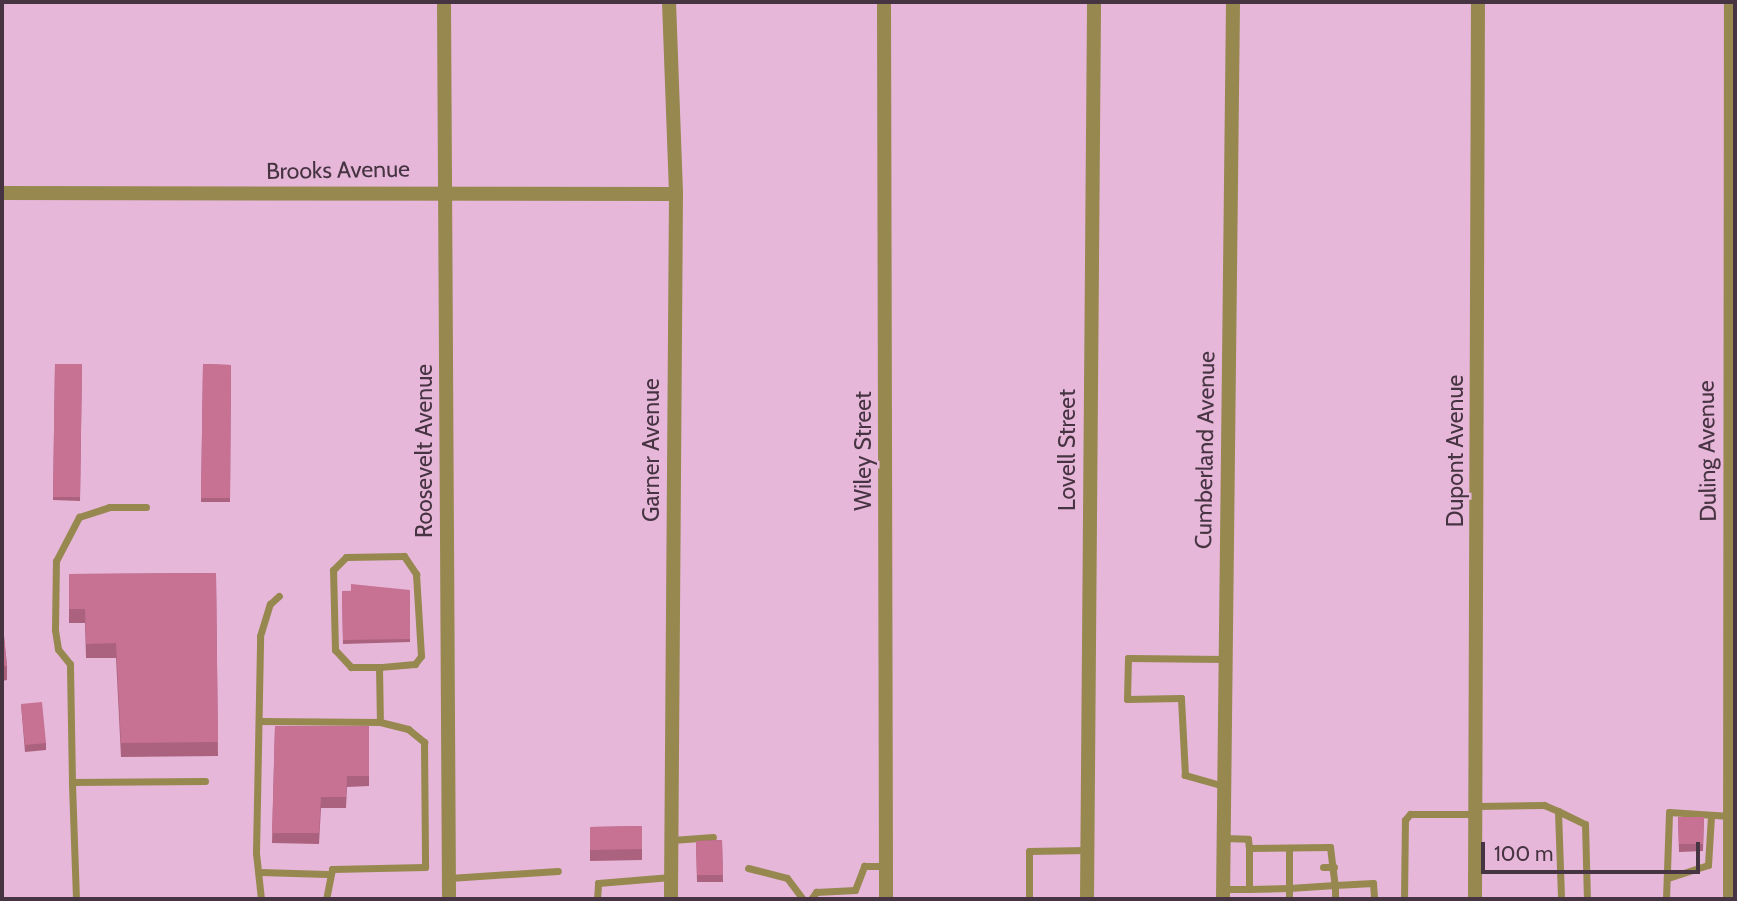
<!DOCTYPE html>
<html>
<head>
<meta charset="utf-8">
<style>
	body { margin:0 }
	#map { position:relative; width:1737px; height:901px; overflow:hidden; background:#e6b7d9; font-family:Cabin,sans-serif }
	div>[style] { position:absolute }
	.lane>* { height:7px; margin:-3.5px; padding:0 3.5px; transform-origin:3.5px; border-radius:3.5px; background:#96884f }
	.street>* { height:14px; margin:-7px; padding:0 7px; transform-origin:7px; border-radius:7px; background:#96884f }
	.wall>* { inset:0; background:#ab627e }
	.building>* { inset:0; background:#c77293 }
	span { translate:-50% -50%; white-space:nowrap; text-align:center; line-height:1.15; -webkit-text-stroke:5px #e6b7d9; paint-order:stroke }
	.street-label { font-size:23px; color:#473442 }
	.frame { position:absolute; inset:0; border:4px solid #473442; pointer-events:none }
	.scale { position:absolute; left:1481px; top:842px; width:219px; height:32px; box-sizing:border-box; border:4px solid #473442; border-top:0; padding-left:9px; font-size:21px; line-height:24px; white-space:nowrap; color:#473442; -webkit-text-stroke:5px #e6b7d9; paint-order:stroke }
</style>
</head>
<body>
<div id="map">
	<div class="lane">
		<i style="left:379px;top:667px;width:28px;rotate:180deg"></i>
		<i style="left:351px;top:667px;width:23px;rotate:-133deg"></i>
		<i style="left:335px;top:650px;width:80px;rotate:-91.4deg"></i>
		<i style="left:333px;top:570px;width:18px;rotate:-45deg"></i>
		<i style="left:346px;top:557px;width:58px;rotate:-1deg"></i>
		<i style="left:404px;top:556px;width:22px;rotate:56deg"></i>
		<i style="left:416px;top:574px;width:82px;rotate:86.5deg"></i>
		<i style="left:421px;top:656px;width:10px;rotate:127deg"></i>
		<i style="left:415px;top:664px;width:36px;rotate:175deg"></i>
		<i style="left:379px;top:667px;width:55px;rotate:89deg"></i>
		<i style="left:260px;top:721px;width:120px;rotate:0.5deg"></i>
		<i style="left:380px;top:722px;width:29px;rotate:14deg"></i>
		<i style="left:408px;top:729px;width:21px;rotate:39deg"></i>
		<i style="left:424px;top:742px;width:125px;rotate:89.5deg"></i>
		<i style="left:425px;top:867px;width:93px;rotate:178.8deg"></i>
		<i style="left:332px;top:869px;width:31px;rotate:101deg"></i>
		<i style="left:72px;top:782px;width:118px;rotate:-91deg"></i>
		<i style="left:70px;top:664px;width:19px;rotate:-129deg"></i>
		<i style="left:58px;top:649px;width:20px;rotate:-99deg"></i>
		<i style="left:55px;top:629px;width:68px;rotate:-89.2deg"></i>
		<i style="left:56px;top:561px;width:50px;rotate:-62.4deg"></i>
		<i style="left:79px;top:517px;width:32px;rotate:-18deg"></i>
		<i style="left:109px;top:507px;width:37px"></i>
		<i style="left:1224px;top:786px;width:41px;rotate:-164.2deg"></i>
		<i style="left:1185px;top:775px;width:77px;rotate:-93deg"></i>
		<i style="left:1181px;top:698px;width:54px;rotate:178.9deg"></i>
		<i style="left:1127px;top:699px;width:41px;rotate:-88.6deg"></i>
		<i style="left:1128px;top:658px;width:97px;rotate:0.6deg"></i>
		<i style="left:1478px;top:806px;width:66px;rotate:-0.9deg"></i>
		<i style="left:1544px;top:805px;width:15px;rotate:23deg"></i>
		<i style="left:1558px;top:811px;width:88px;rotate:88deg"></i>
		<i style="left:1558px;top:811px;width:30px;rotate:26deg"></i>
		<i style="left:1585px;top:824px;width:75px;rotate:88.5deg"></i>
		<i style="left:1224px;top:838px;width:24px;rotate:2deg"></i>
		<i style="left:1248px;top:839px;width:9px;rotate:84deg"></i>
		<i style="left:1249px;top:848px;width:81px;rotate:-0.7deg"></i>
		<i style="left:1330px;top:847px;width:38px;rotate:83deg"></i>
		<i style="left:1335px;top:885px;width:46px;rotate:176.3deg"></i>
		<i style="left:1289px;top:888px;width:11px;rotate:90deg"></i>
		<i style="left:672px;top:840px;width:41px;rotate:-4.2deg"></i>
		<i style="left:1249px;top:848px;width:41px;rotate:90deg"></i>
		<i style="left:1249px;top:889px;width:40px;rotate:-1.4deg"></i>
		<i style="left:1289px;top:888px;width:40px;rotate:-90deg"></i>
		<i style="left:1323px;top:867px;width:11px"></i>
		<i style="left:748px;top:868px;width:40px;rotate:14.4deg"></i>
		<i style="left:787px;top:878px;width:26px;rotate:53deg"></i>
		<i style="left:260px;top:872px;width:67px;rotate:1.7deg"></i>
		<i style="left:449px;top:878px;width:109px;rotate:-3.7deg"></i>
		<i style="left:1668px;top:878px;width:42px;rotate:-18deg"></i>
		<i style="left:1708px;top:865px;width:49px;rotate:-86.5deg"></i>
		<i style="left:1223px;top:889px;width:26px"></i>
		<i style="left:76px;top:899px;width:117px;rotate:-92deg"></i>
		<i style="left:72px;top:782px;width:133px;rotate:-0.4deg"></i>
		<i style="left:261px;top:899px;width:46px;rotate:-96.2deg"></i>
		<i style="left:256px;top:853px;width:217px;rotate:-88.9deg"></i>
		<i style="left:260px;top:636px;width:34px;rotate:-73deg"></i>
		<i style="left:270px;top:604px;width:12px;rotate:-42deg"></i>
		<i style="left:597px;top:899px;width:16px;rotate:-86deg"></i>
		<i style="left:598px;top:883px;width:73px;rotate:-4.7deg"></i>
		<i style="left:811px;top:899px;width:9px;rotate:-54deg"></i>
		<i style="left:816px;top:892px;width:39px;rotate:-3deg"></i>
		<i style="left:855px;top:890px;width:26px;rotate:-69deg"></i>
		<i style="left:864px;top:866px;width:22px"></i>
		<i style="left:1029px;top:899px;width:48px;rotate:-90deg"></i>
		<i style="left:1029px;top:851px;width:58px;rotate:-1deg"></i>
		<i style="left:1335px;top:899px;width:14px;rotate:-90deg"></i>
		<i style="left:1335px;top:885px;width:38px;rotate:-3deg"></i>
		<i style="left:1373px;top:883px;width:16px;rotate:86deg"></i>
		<i style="left:1404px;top:899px;width:79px;rotate:-89.3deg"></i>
		<i style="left:1405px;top:820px;width:8px;rotate:-50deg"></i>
		<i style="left:1410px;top:814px;width:66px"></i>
		<i style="left:1666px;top:899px;width:87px;rotate:-88deg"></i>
		<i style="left:1669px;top:812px;width:61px;rotate:3.8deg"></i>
	</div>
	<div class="street">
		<i style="left:444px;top:2px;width:897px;rotate:89.68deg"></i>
		<i style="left:669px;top:2px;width:192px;rotate:87.9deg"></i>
		<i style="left:676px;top:194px;width:705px;rotate:90.41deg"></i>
		<i style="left:884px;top:2px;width:897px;rotate:89.87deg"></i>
		<i style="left:2px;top:193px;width:674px;rotate:0.09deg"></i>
		<i style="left:1087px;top:899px;width:897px;rotate:-89.55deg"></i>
		<i style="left:1223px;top:899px;width:897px;rotate:-89.36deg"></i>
		<i style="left:1475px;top:899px;width:897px;rotate:-89.81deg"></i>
		<i style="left:1730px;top:899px;width:897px;rotate:-89.94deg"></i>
	</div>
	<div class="wall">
		<i style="clip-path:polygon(55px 364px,82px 364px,80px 501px,53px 500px)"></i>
		<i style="clip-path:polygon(203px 364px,231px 365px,230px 502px,201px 502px)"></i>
		<i style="clip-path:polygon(216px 573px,218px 756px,121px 757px,116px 658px,86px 658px,85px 623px,69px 623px,69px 574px)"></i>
		<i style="clip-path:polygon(410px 590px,410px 642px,343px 644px,342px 591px)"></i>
		<i style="clip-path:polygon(2px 616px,7px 666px,7px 680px,2px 681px)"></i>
		<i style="clip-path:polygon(21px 704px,46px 743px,46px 750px,25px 752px)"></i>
		<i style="clip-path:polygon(275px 726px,369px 726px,369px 786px,347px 787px,346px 808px,321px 808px,319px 844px,272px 843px)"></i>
		<i style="clip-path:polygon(1678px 817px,1704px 817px,1703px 851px,1679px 852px)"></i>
		<i style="clip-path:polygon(642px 826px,642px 860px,590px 861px,590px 827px)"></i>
		<i style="clip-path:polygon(722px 840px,723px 882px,697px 882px,696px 841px)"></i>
	</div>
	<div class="building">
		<i style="clip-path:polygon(55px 364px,82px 364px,80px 497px,53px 497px)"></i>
		<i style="clip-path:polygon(203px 364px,231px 365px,230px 498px,201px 498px)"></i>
		<i style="clip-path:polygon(216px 573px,218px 742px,121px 743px,116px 643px,86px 644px,85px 609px,69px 609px,69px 574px)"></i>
		<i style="clip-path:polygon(351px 584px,410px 590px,410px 639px,343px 640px,342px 591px,351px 591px)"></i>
		<i style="clip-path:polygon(2px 616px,7px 666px,2px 666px)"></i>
		<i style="clip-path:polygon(42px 702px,46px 743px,25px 745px,21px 704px)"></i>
		<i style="clip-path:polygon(275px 726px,369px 726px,369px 776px,347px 776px,346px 797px,321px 797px,319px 833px,272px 833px)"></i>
		<i style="clip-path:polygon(1678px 817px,1704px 817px,1703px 844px,1679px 844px)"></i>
		<i style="clip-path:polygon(642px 826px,642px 849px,590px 850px,590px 827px)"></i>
		<i style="clip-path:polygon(722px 840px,723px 875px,697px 875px,696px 841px)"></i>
	</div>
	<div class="street-label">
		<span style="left:338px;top:170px;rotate:-1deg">Brooks Avenue</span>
		<span style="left:651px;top:450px;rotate:-90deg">Garner Avenue</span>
		<span style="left:1067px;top:450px;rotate:-90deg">Lovell Street</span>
		<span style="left:1205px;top:450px;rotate:-89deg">Cumberland Avenue</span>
		<span style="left:424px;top:451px;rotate:-90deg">Roosevelt Avenue</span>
		<span style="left:863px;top:451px;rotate:-90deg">Wiley Street</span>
		<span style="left:1455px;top:451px;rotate:-90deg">Dupont Avenue</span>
		<span style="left:1707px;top:451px;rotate:-91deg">Duling Avenue</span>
	</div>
	<div class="frame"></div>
	<div class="scale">100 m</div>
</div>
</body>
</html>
